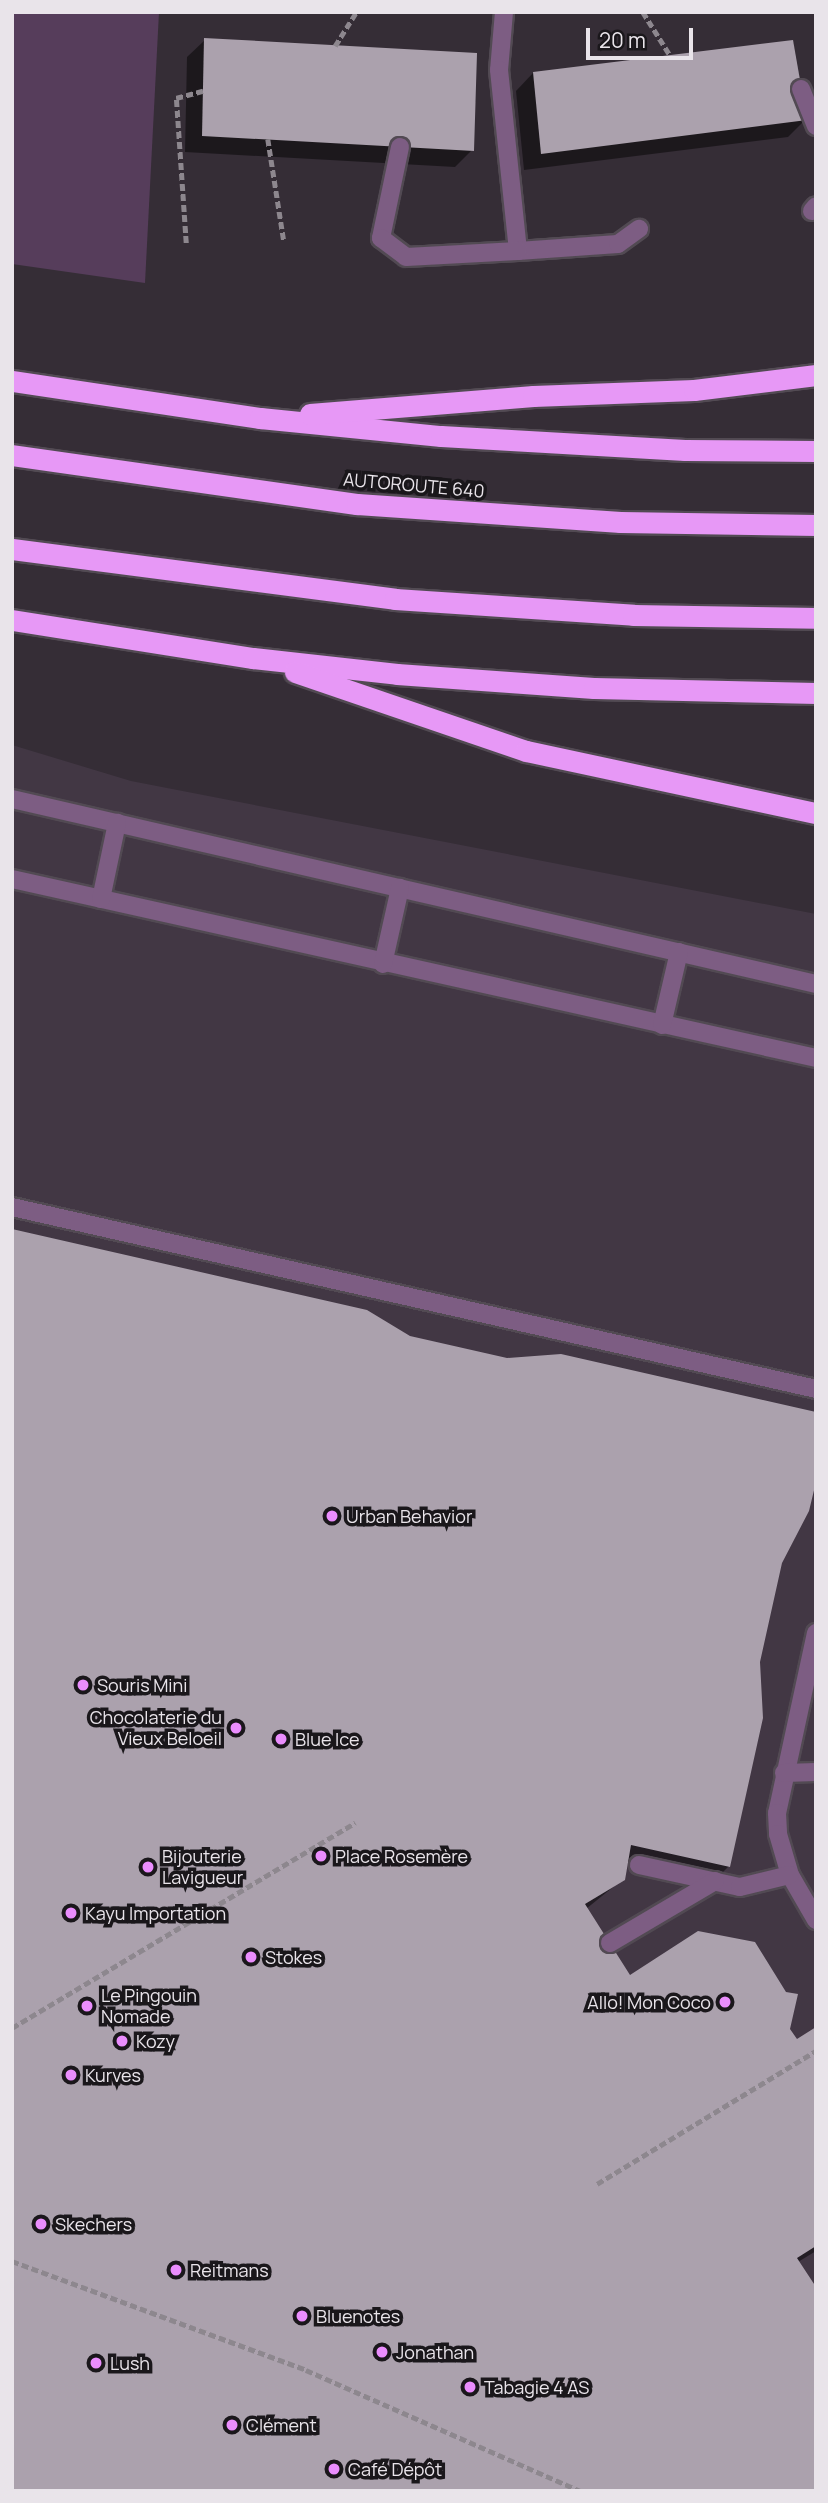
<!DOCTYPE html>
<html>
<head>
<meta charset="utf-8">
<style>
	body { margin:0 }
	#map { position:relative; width:828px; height:2503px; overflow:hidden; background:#352d36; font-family:Manrope,sans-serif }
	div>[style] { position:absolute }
	.built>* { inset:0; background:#423744 }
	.green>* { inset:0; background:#563d5b }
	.shadow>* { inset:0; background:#0007 }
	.building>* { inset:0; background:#aba1ad }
	.path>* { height:4.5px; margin-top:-2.25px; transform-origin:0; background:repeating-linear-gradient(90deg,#8d878e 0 7px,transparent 0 10.5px) }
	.roads { filter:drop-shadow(2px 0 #524a53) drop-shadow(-2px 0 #524a53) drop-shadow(0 2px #524a53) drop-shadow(0 -2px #524a53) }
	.lane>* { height:18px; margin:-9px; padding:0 9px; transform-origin:9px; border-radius:9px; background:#7d5d83 }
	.highway>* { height:21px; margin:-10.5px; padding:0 10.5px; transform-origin:10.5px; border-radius:10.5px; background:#e798f6 }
	.dots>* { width:19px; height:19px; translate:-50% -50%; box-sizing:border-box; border:4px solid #1a171b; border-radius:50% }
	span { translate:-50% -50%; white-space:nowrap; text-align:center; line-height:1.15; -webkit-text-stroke:7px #1a171b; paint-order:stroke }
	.street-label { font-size:18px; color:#e9e4ea }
	.poi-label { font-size:18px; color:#e9e4ea }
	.left { translate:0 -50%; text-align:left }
	.right { translate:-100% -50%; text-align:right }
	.frame { position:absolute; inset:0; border:14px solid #e9e4ea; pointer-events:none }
	.scale { position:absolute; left:586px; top:28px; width:107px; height:32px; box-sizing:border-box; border:4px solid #e9e4ea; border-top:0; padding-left:9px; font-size:21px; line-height:24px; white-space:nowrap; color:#e9e4ea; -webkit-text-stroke:5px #1a171b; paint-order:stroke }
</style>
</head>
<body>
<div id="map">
	<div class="built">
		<i style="clip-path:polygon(12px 745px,131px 781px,816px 914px,816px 2491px,12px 2491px)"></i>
	</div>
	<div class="green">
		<i style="clip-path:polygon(12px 12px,159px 12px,145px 283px,12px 264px)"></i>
	</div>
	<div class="shadow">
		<i style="clip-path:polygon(205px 40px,472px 150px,455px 167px,185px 152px,187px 57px)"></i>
		<i style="clip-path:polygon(533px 73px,805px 120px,788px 137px,524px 170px,516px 91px)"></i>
		<i style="clip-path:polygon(780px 1562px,759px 1662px,729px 1866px,712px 1883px,626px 1864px,623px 1879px,586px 1909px,629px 1977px,788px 2029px,796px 2041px,816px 2029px,816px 2251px,798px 2262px,12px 2491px)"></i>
	</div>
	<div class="building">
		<i style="clip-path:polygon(204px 38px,477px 53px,474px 151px,202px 136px)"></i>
		<i style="clip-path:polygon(793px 40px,807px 120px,541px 154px,533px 72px)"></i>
		<i style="clip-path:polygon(12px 1229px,367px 1310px,410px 1336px,507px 1358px,561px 1354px,816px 1412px,816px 1482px,809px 1511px,782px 1563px,760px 1662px,763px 1718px,730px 1867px,631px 1845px,625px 1880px,585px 1904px,630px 1975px,698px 1931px,755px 1942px,786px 1992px,798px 1994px,790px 2029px,797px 2039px,816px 2027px,816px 2246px,797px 2258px,816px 2287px,816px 2491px,12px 2491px)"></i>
	</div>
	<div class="path">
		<i style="left:643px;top:12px;width:51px;rotate:57.9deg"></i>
		<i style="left:335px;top:46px;width:40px;rotate:-58deg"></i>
		<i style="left:268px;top:139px;width:103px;rotate:81.1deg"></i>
		<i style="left:186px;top:243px;width:145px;rotate:-93.9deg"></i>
		<i style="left:176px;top:98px;width:28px;rotate:-15deg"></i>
		<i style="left:12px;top:2028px;width:400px;rotate:-30.9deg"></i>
		<i style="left:597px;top:2184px;width:256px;rotate:-31.3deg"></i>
		<i style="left:12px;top:2261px;width:314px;rotate:20.3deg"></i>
		<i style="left:306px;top:2370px;width:300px;rotate:23.8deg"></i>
	</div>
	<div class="roads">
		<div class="lane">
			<i style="left:504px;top:12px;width:58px;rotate:94.9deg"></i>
			<i style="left:499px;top:70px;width:182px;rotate:84deg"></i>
			<i style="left:518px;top:251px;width:100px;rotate:-4deg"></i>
			<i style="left:618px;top:244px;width:26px;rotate:-36deg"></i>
			<i style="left:801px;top:89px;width:40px;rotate:68deg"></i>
			<i style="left:400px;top:147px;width:93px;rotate:101.8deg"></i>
			<i style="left:381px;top:238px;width:31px;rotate:37deg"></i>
			<i style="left:406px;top:257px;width:112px;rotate:-3.1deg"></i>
			<i style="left:812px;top:211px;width:6px;rotate:-51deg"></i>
			<i style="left:12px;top:799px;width:825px;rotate:12.96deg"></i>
			<i style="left:12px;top:879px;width:824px;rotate:12.55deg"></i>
			<i style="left:101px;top:899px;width:78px;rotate:-78.1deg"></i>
			<i style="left:383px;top:964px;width:78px;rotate:-77.4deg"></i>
			<i style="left:662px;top:1025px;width:75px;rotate:-76.9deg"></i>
			<i style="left:12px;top:1207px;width:824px;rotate:12.75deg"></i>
			<i style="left:816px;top:1633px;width:184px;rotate:102.2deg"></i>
			<i style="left:777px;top:1813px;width:21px;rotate:87deg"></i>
			<i style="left:778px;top:1834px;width:43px;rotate:73.7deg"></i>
			<i style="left:790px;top:1875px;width:52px;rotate:60deg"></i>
			<i style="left:784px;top:1773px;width:32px;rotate:-2deg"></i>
			<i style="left:639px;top:1865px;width:103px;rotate:12.3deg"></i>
			<i style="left:740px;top:1887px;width:51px;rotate:-13.5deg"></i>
			<i style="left:610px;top:1943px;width:122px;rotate:-30.6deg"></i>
		</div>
		<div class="highway">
			<i style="left:12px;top:381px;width:251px;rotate:8.5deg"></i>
			<i style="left:260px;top:418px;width:182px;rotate:5.7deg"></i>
			<i style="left:441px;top:436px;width:244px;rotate:3.3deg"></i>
			<i style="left:685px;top:450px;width:131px;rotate:0.4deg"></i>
			<i style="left:310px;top:414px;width:224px;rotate:-4.6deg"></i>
			<i style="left:533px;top:396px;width:161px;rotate:-2.1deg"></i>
			<i style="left:694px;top:390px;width:123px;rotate:-7deg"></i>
			<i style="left:12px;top:455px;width:348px;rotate:8.1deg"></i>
			<i style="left:357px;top:504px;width:264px;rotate:3.9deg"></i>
			<i style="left:620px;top:522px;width:196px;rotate:0.9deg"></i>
			<i style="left:12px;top:549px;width:386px;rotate:7.4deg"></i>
			<i style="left:395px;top:599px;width:239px;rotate:3.8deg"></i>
			<i style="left:633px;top:615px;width:183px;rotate:0.9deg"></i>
			<i style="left:12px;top:620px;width:244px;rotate:9deg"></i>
			<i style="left:253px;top:658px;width:145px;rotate:6.3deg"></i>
			<i style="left:397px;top:674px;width:197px;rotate:4.1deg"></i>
			<i style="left:594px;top:688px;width:222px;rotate:1.3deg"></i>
			<i style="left:295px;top:672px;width:244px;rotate:18.9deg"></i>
			<i style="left:526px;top:751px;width:297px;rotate:12.1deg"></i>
		</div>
	</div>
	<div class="dots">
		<i style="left:332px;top:1516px;background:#ea8dfd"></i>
		<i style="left:83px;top:1685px;background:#ea8dfd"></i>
		<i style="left:236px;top:1728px;background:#ea8dfd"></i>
		<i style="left:281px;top:1739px;background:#ea8dfd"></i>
		<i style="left:321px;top:1856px;background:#ea8dfd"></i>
		<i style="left:148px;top:1867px;background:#ea8dfd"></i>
		<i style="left:71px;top:1913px;background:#ea8dfd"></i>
		<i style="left:251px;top:1957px;background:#ea8dfd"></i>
		<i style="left:725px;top:2002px;background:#ea8dfd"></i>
		<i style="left:87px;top:2006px;background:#ea8dfd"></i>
		<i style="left:122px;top:2041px;background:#ea8dfd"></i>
		<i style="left:71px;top:2075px;background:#ea8dfd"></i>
		<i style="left:41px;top:2224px;background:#ea8dfd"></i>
		<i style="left:176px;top:2270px;background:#ea8dfd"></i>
		<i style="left:302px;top:2316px;background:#ea8dfd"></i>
		<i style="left:382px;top:2352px;background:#ea8dfd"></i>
		<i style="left:96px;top:2363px;background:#ea8dfd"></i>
		<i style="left:470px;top:2387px;background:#ea8dfd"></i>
		<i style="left:232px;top:2425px;background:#ea8dfd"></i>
		<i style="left:334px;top:2469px;background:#ea8dfd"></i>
	</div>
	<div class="street-label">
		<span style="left:414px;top:485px;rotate:5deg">AUTOROUTE 640</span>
	</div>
	<div class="poi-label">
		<span class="left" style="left:346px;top:1516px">Urban Behavior</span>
		<span class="left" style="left:97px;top:1685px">Souris Mini</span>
		<span class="right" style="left:222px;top:1728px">Chocolaterie du<br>Vieux Beloeil</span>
		<span class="left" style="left:295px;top:1739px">Blue Ice</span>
		<span class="left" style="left:335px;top:1856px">Place Rosemère</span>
		<span class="left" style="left:162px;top:1867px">Bijouterie<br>Lavigueur</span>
		<span class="left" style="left:85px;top:1913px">Kayu Importation</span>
		<span class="left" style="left:265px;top:1957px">Stokes</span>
		<span class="left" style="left:101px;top:2006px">Le Pingouin<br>Nomade</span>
		<span class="right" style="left:711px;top:2002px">Allo! Mon Coco</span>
		<span class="left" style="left:136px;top:2041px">Kozy</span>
		<span class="left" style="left:85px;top:2075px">Kurves</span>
		<span class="left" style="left:55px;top:2224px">Skechers</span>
		<span class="left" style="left:190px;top:2270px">Reitmans</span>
		<span class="left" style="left:316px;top:2316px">Bluenotes</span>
		<span class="left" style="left:396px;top:2352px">Jonathan</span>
		<span class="left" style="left:110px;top:2363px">Lush</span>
		<span class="left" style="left:484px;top:2387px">Tabagie 4 AS</span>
		<span class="left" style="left:246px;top:2425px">Clément</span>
		<span class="left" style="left:348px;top:2469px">Café Dépôt</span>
	</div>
	<div class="frame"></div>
	<div class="scale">20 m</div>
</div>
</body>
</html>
